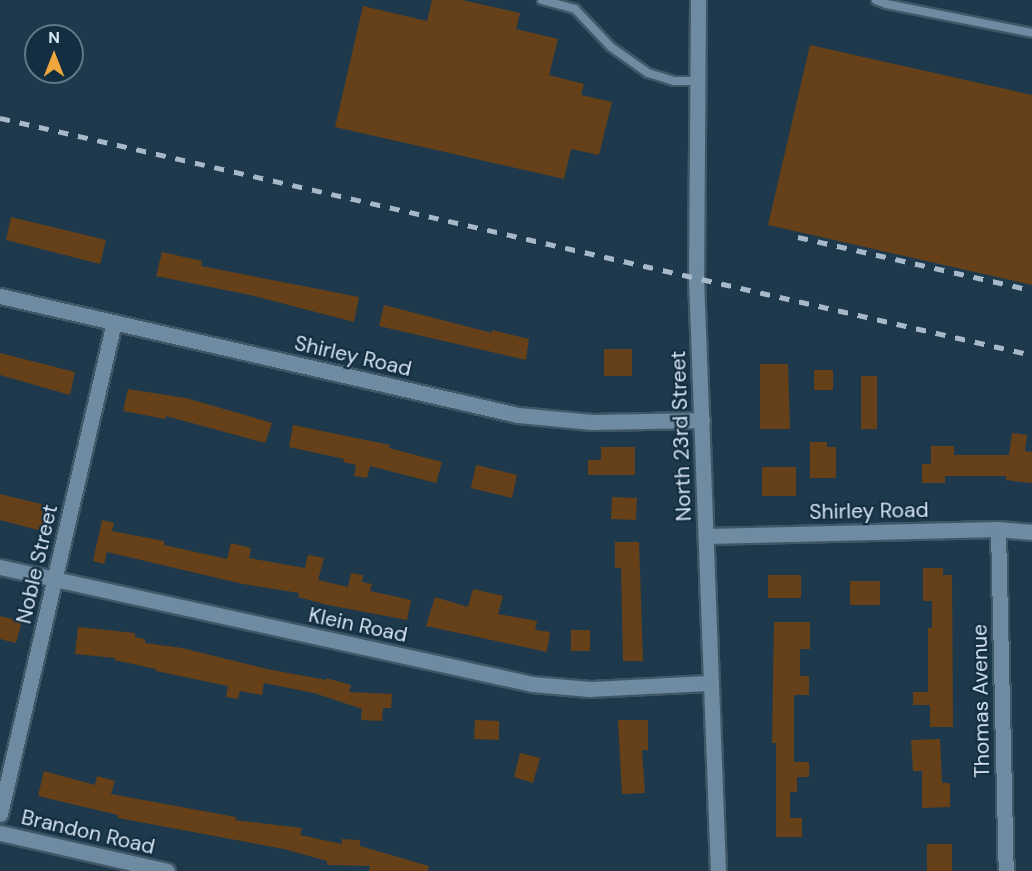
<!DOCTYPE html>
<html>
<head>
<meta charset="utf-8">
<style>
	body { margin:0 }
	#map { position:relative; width:1032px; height:871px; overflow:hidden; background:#1e394c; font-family:"DM Sans",sans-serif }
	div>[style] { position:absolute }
	.building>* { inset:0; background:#664018 }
	.roads { filter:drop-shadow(2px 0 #405768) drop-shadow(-2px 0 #405768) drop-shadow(0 2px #405768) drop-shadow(0 -2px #405768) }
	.service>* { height:8px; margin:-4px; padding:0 4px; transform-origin:4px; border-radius:4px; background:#6e8ba1 }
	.minor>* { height:15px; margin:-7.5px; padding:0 7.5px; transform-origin:7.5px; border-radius:7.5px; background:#6e8ba1 }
	.secondary>* { height:15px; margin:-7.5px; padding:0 7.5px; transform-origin:7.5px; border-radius:7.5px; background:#6e8ba1 }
	.rail>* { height:4.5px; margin-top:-2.25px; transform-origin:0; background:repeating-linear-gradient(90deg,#a7b9c8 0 10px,transparent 0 20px) }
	span { translate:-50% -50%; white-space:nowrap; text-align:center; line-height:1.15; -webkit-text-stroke:4.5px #142e41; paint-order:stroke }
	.street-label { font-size:21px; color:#d6e5f2 }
	.north { position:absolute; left:24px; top:24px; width:60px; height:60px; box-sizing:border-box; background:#142e41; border:2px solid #627788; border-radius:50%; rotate:0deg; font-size:16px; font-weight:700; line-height:24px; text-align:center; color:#d6e5f2 }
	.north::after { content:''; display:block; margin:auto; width:21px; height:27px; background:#efa73d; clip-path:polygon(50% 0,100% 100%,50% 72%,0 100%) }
</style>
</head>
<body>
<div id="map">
	<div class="building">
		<i style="clip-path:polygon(432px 0,462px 0,520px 13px,516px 29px,558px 39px,549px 75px,584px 84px,581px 95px,612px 102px,599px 155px,571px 149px,564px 179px,335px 127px,363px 6px,427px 21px)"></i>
		<i style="clip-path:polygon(810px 45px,1032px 95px,1032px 285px,768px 225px)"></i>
		<i style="clip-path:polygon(11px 217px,106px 240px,100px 264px,6px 240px)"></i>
		<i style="clip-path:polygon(162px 252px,202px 261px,201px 266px,359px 297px,354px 322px,250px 295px,156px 276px)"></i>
		<i style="clip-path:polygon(384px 305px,492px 333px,492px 330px,529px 339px,526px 360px,379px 326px)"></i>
		<i style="clip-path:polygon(604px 349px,632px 349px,632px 376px,604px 376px)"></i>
		<i style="clip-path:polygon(0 353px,75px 372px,70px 395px,0 375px)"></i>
		<i style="clip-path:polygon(760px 364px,788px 364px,790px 429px,760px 429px)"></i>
		<i style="clip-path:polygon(814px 370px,833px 370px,833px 390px,814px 390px)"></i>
		<i style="clip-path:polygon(861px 376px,877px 376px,877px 429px,861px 429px)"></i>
		<i style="clip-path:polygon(128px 389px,186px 398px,272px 423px,265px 443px,166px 416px,165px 419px,123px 411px)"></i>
		<i style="clip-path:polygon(293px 425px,390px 445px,389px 448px,442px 462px,436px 483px,370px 466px,367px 478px,354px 476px,356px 465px,343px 462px,344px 459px,289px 447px)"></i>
		<i style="clip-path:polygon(1012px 433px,1027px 435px,1025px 451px,1032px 452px,1032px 483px,1006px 480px,1006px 476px,945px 476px,945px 483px,922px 483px,922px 464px,931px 464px,931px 446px,954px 446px,954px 455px,1009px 455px)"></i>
		<i style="clip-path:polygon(810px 442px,827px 442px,827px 447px,836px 447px,836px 478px,810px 478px)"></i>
		<i style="clip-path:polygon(601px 447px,635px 447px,635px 475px,588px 475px,588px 460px,601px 460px)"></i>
		<i style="clip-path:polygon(476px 465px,517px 475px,512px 498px,471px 488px)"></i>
		<i style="clip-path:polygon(762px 467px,796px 467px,796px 496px,762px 496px)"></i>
		<i style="clip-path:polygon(0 494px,49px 506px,42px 531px,0 520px)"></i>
		<i style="clip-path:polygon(612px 497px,637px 498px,636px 520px,611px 519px)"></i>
		<i style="clip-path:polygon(102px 520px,114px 523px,112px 531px,164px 541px,164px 545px,227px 559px,231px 543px,251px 548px,249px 558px,305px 568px,308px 555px,324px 558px,318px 580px,348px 587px,351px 573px,363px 575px,362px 582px,372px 584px,370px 591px,411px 600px,407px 620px,328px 605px,298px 597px,299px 593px,243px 584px,107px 552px,104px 564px,93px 561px)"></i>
		<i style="clip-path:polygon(615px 542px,639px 542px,643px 661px,623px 661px,621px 568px,615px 568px)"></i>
		<i style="clip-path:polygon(923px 568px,943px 568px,943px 575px,952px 575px,953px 727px,930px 727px,930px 705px,913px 705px,913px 692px,928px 692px,928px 628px,932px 628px,932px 601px,923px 601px)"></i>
		<i style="clip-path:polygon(768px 575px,801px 575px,801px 598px,768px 598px)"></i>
		<i style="clip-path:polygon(850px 581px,880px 581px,880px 605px,850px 605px)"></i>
		<i style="clip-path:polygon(473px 589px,503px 596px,498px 614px,537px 621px,535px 630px,550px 632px,547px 652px,426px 626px,435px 597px,468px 607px)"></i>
		<i style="clip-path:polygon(0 616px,22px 621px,16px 643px,0 639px)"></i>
		<i style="clip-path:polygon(774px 622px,810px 622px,810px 649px,800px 649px,800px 676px,809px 676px,809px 695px,794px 695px,794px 762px,809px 762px,809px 777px,797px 777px,797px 792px,790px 792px,790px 818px,802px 818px,802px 837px,776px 837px,776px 743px,772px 743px)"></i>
		<i style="clip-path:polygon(78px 627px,135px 633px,135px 637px,145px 639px,145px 643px,182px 648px,267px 669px,326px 680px,326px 678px,351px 685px,349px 692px,392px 694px,391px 708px,383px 708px,382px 721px,361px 720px,362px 709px,314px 693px,264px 683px,262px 695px,240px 691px,238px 699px,226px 697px,228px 686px,156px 671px,156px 669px,114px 660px,115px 658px,75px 654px)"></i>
		<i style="clip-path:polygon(571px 630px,590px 630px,590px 651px,571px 651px)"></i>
		<i style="clip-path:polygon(475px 720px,499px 721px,499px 740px,474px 739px)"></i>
		<i style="clip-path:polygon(618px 720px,648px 720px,648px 750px,642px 750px,645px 793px,622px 794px)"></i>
		<i style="clip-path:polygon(940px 739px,942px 783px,950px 783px,950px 807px,922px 808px,922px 771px,913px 771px,911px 740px)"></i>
		<i style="clip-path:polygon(520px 753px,540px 758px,533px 783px,514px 777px)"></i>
		<i style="clip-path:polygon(44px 771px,95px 785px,97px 776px,115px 781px,111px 794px,236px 817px,235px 820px,302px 828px,300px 835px,342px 844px,342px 839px,360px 840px,360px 846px,429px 866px,428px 871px,369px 871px,370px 866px,327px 865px,327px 861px,284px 849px,118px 818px,118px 815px,38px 796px)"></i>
		<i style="clip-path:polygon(927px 844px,952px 844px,952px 871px,927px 871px)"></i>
	</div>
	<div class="roads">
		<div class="service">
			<i style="left:542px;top:0;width:34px;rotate:15deg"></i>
			<i style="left:575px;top:9px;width:52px;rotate:46.5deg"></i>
			<i style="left:611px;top:47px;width:45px;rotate:35.1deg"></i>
			<i style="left:648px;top:73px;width:27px;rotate:17deg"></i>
			<i style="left:674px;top:81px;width:22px"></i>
			<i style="left:876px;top:0;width:11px;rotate:22deg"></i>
			<i style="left:886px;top:4px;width:149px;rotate:11.2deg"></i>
		</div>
		<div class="minor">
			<i style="left:0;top:296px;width:531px;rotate:12.94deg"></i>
			<i style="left:518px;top:415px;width:74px;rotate:5.4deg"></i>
			<i style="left:592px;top:422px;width:110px;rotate:-1deg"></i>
			<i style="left:998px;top:529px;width:342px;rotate:88.7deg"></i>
			<i style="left:707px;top:536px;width:291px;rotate:-1.4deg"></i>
			<i style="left:998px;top:529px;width:34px;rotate:5deg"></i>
			<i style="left:0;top:567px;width:545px;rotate:12.4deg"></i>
			<i style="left:532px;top:684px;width:58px;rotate:4.9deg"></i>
			<i style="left:590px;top:689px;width:120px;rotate:-2.9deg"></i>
			<i style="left:0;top:814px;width:505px;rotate:-76.95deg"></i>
			<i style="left:0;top:833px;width:171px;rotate:12.8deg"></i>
		</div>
		<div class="secondary">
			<i style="left:698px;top:0;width:278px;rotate:90.4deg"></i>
			<i style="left:696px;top:278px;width:593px;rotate:87.88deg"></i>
		</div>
	</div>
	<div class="rail">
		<i style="left:0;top:118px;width:1059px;rotate:12.93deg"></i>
		<i style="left:798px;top:237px;width:240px;rotate:12.8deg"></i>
	</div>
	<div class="street-label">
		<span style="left:353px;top:356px;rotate:13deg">Shirley Road</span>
		<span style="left:681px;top:436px;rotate:-92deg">North 23rd Street</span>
		<span style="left:869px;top:511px;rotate:-1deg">Shirley Road</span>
		<span style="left:37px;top:564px;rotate:-77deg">Noble Street</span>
		<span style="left:358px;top:625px;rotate:12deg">Klein Road</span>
		<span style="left:981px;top:701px;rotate:-91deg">Thomas Avenue</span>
		<span style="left:88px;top:832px;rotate:13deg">Brandon Road</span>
	</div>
	<div class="north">N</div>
</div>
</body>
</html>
